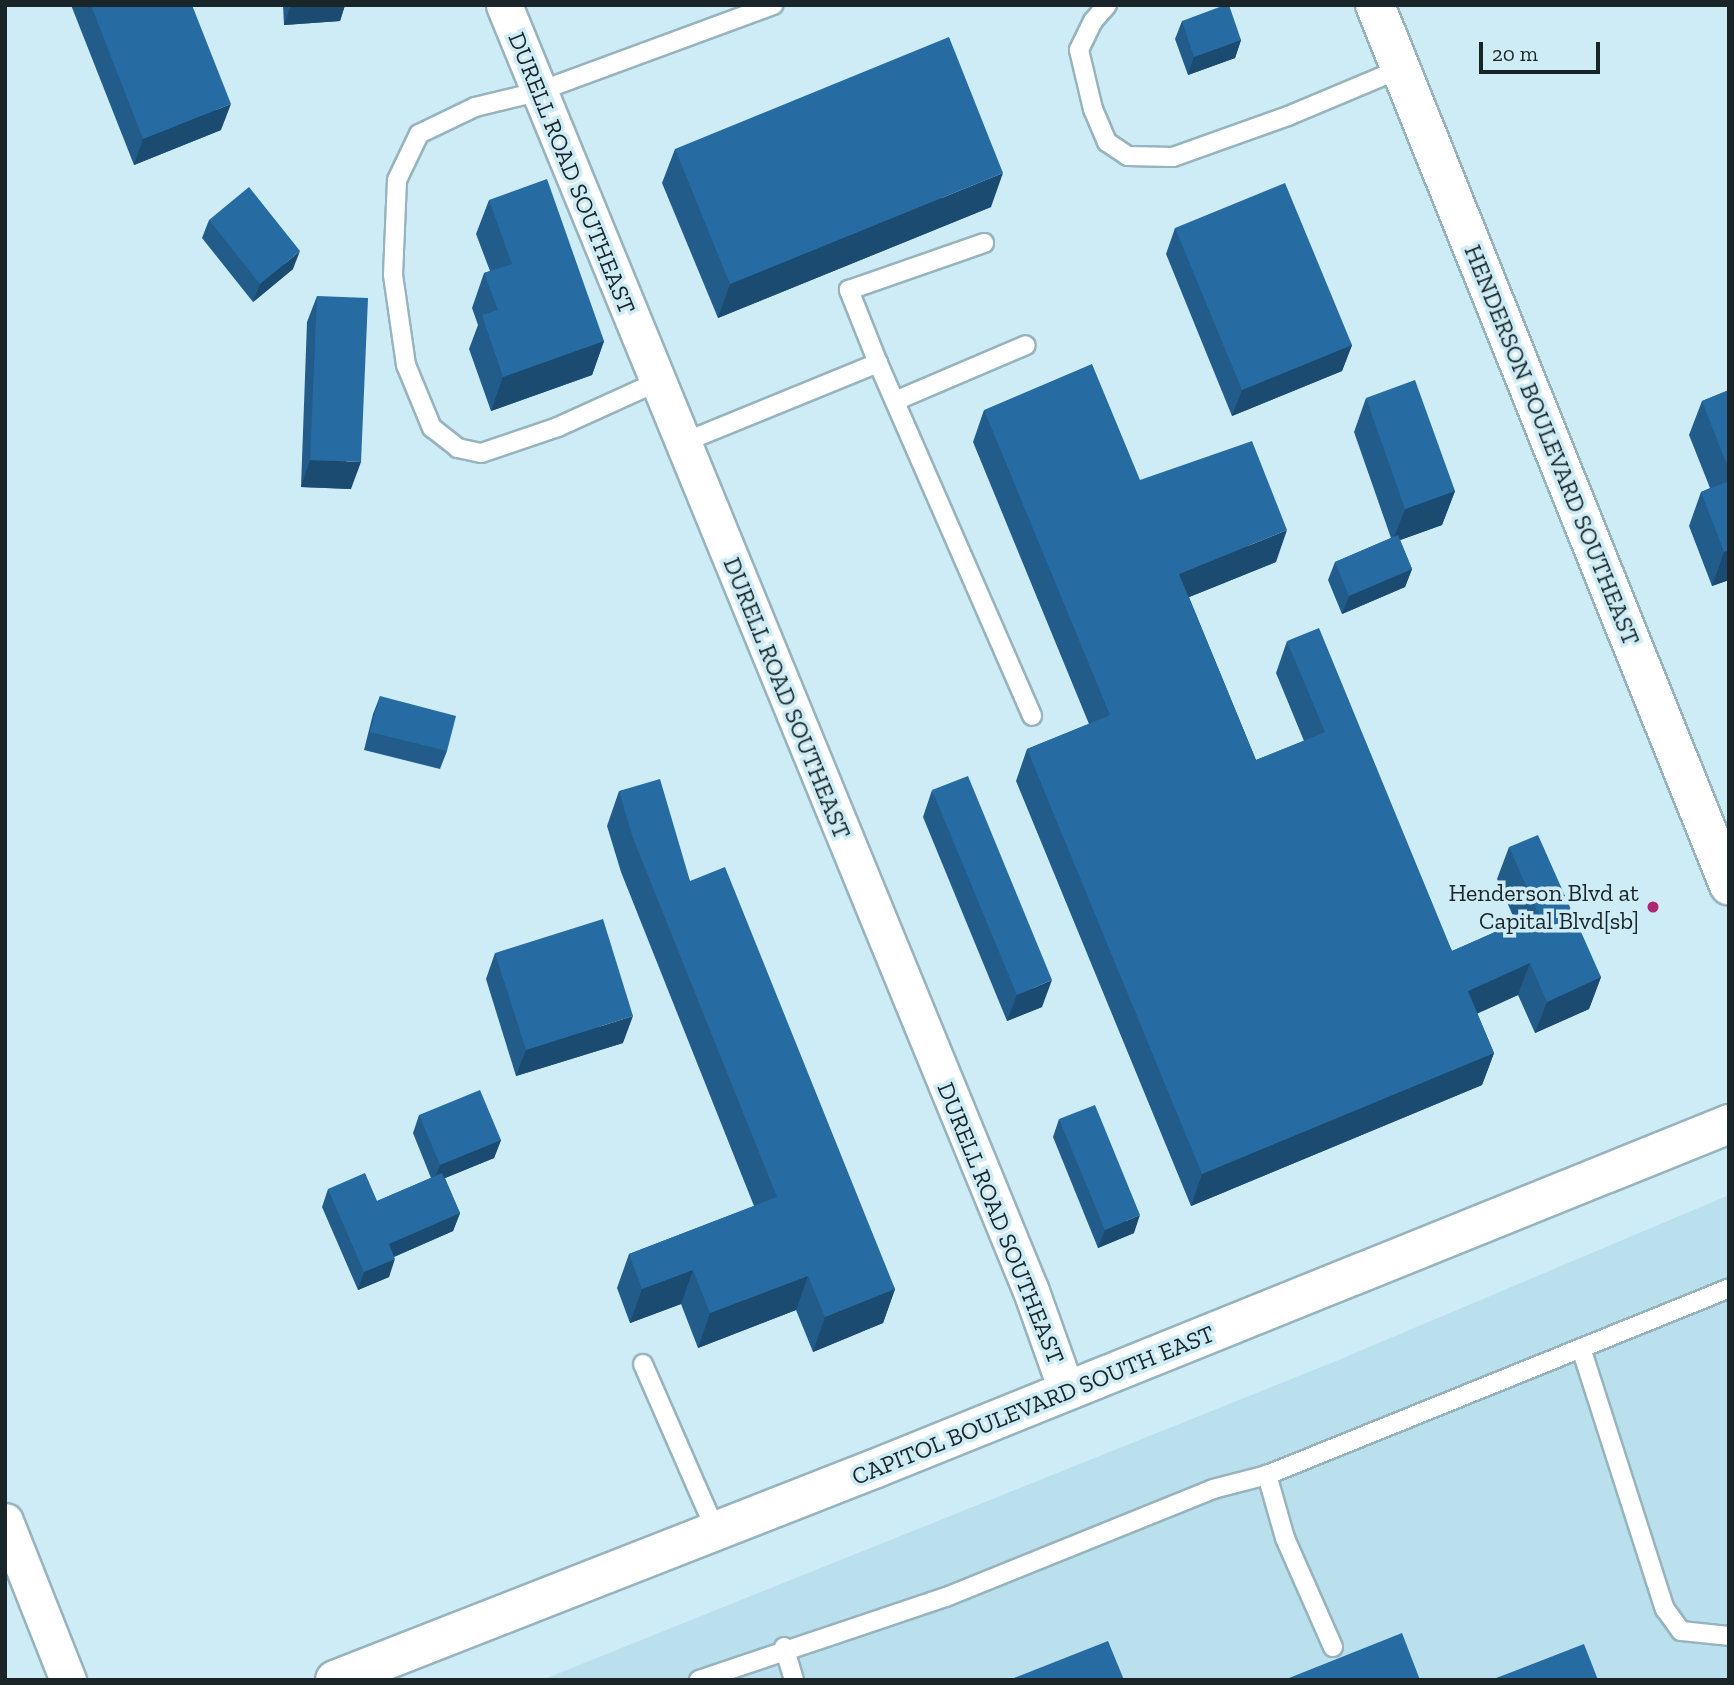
<!DOCTYPE html>
<html>
<head>
<meta charset="utf-8">
<style>
	body { margin:0 }
	#map { position:relative; width:1734px; height:1685px; overflow:hidden; background:#ceecf6; font-family:"Zilla Slab",serif }
	div>[style] { position:absolute }
	.built>* { inset:0; background:#bae0ee }
	.roads { filter:drop-shadow(2px 0 #97b4be) drop-shadow(-2px 0 #97b4be) drop-shadow(0 2px #97b4be) drop-shadow(0 -2px #97b4be) }
	.lane>* { height:18px; margin:-9px; padding:0 9px; transform-origin:9px; border-radius:9px; background:#fff }
	.street>* { height:35px; margin:-17.5px; padding:0 17.5px; transform-origin:17.5px; border-radius:17.5px; background:#fff }
	.secondary>* { height:38px; margin:-19px; padding:0 19px; transform-origin:19px; border-radius:19px; background:#fff }
	.wall>* { inset:0; background:#215c8b }
	.shaded-wall>* { inset:0; background:#1b4b71 }
	.building>* { inset:0; background:#266ba2 }
	.dots>* { width:19px; height:19px; translate:-50% -50%; box-sizing:border-box; border:4px solid #ceecf6; border-radius:50% }
	span { translate:-50% -50%; white-space:nowrap; text-align:center; line-height:1.15; -webkit-text-stroke:7px #ceecf6; paint-order:stroke }
	.street-label { font-size:24px; color:#192528 }
	.poi-label { font-size:24px; color:#192528 }
	.right { translate:-100% -50%; text-align:right }
	.frame { position:absolute; inset:0; border:7px solid #192528; pointer-events:none }
	.scale { position:absolute; left:1479px; top:42px; width:121px; height:32px; box-sizing:border-box; border:4px solid #192528; border-top:0; padding-left:9px; font-size:21px; line-height:24px; white-space:nowrap; color:#192528; -webkit-text-stroke:5px #ceecf6; paint-order:stroke }
</style>
</head>
<body>
<div id="map">
	<div class="built">
		<i style="clip-path:polygon(1729px 1195px,1729px 1680px,542px 1680px,1336px 1361px)"></i>
	</div>
	<div class="roads">
		<div class="lane">
			<i style="left:1107px;top:5px;width:21px;rotate:131deg"></i>
			<i style="left:1093px;top:21px;width:32px;rotate:116deg"></i>
			<i style="left:1079px;top:50px;width:61px;rotate:76.7deg"></i>
			<i style="left:1093px;top:109px;width:36px;rotate:67deg"></i>
			<i style="left:1107px;top:142px;width:25px;rotate:34deg"></i>
			<i style="left:1128px;top:156px;width:45px;rotate:1.3deg"></i>
			<i style="left:1173px;top:157px;width:122px;rotate:-19.6deg"></i>
			<i style="left:1288px;top:116px;width:124px;rotate:-22.8deg"></i>
			<i style="left:878px;top:363px;width:385px;rotate:66.4deg"></i>
			<i style="left:657px;top:382px;width:109px;rotate:155.6deg"></i>
			<i style="left:558px;top:427px;width:81px;rotate:161.3deg"></i>
			<i style="left:481px;top:453px;width:24px;rotate:-168deg"></i>
			<i style="left:458px;top:448px;width:33px;rotate:-142deg"></i>
			<i style="left:432px;top:428px;width:68px;rotate:-112.4deg"></i>
			<i style="left:406px;top:365px;width:91px;rotate:-98.2deg"></i>
			<i style="left:393px;top:275px;width:95px;rotate:-87.6deg"></i>
			<i style="left:397px;top:180px;width:51px;rotate:-64.4deg"></i>
			<i style="left:419px;top:134px;width:62px;rotate:-25.7deg"></i>
			<i style="left:475px;top:107px;width:64px;rotate:-13.6deg"></i>
			<i style="left:537px;top:92px;width:252px;rotate:-20.2deg"></i>
			<i style="left:895px;top:401px;width:142px;rotate:-23.1deg"></i>
			<i style="left:682px;top:443px;width:212px;rotate:-22.2deg"></i>
			<i style="left:878px;top:363px;width:79px;rotate:-111.7deg"></i>
			<i style="left:849px;top:290px;width:143px;rotate:-19.2deg"></i>
			<i style="left:1581px;top:1348px;width:274px;rotate:72.2deg"></i>
			<i style="left:1665px;top:1609px;width:27px;rotate:54deg"></i>
			<i style="left:1681px;top:1631px;width:48px;rotate:5.9deg"></i>
			<i style="left:643px;top:1364px;width:182px;rotate:66.4deg"></i>
			<i style="left:784px;top:1647px;width:34px;rotate:73deg"></i>
			<i style="left:1333px;top:1647px;width:119px;rotate:-113.8deg"></i>
			<i style="left:1285px;top:1538px;width:66px;rotate:-105.9deg"></i>
			<i style="left:1267px;top:1475px;width:498px;rotate:-22deg"></i>
			<i style="left:699px;top:1680px;width:261px;rotate:-18.6deg"></i>
			<i style="left:946px;top:1597px;width:288px;rotate:-22deg"></i>
			<i style="left:1213px;top:1489px;width:56px;rotate:-14.5deg"></i>
		</div>
		<div class="street">
			<i style="left:504px;top:5px;width:1390px;rotate:67.72deg"></i>
			<i style="left:1031px;top:1291px;width:107px;rotate:70.4deg"></i>
			<i style="left:5px;top:1521px;width:171px;rotate:68.4deg"></i>
		</div>
		<div class="secondary">
			<i style="left:1375px;top:5px;width:949px;rotate:68.09deg"></i>
			<i style="left:335px;top:1680px;width:579px;rotate:-21.38deg"></i>
			<i style="left:874px;top:1469px;width:922px;rotate:-21.97deg"></i>
		</div>
	</div>
	<div class="wall">
		<i style="clip-path:polygon(71px 5px,192px 5px,221px 130px,134px 165px)"></i>
		<i style="clip-path:polygon(283px 5px,345px 5px,340px 21px,284px 25px)"></i>
		<i style="clip-path:polygon(1182px 21px,1241px 40px,1235px 58px,1188px 75px,1175px 39px)"></i>
		<i style="clip-path:polygon(675px 149px,991px 207px,718px 318px,662px 183px)"></i>
		<i style="clip-path:polygon(489px 200px,604px 341px,592px 375px,491px 411px,469px 349px,478px 325px,472px 308px,484px 273px,490px 271px,476px 234px)"></i>
		<i style="clip-path:polygon(209px 220px,293px 269px,253px 302px,202px 238px)"></i>
		<i style="clip-path:polygon(1175px 228px,1352px 345px,1342px 371px,1232px 416px,1166px 254px)"></i>
		<i style="clip-path:polygon(317px 296px,351px 489px,301px 487px,307px 322px)"></i>
		<i style="clip-path:polygon(1729px 390px,1729px 580px,1712px 586px,1689px 526px,1701px 492px,1710px 488px,1689px 435px,1702px 401px)"></i>
		<i style="clip-path:polygon(1366px 398px,1455px 491px,1442px 525px,1400px 540px,1412px 569px,1405px 587px,1342px 614px,1328px 580px,1335px 562px,1391px 538px,1354px 432px)"></i>
		<i style="clip-path:polygon(984px 410px,1140px 480px,1276px 562px,1189px 597px,1256px 760px,1304px 741px,1276px 673px,1287px 641px,1452px 951px,1516px 923px,1497px 879px,1509px 847px,1601px 977px,1589px 1009px,1535px 1033px,1518px 995px,1477px 1013px,1494px 1053px,1482px 1085px,1191px 1206px,1016px 781px,1027px 749px,1089px 724px,973px 442px)"></i>
		<i style="clip-path:polygon(380px 696px,447px 751px,440px 769px,364px 750px,373px 714px)"></i>
		<i style="clip-path:polygon(932px 790px,1042px 1007px,1007px 1021px,923px 817px)"></i>
		<i style="clip-path:polygon(619px 791px,690px 881px,895px 1289px,883px 1323px,813px 1352px,796px 1310px,698px 1348px,681px 1304px,630px 1323px,617px 1288px,629px 1254px,754px 1206px,621px 872px,607px 826px)"></i>
		<i style="clip-path:polygon(495px 953px,623px 1043px,516px 1076px,486px 979px)"></i>
		<i style="clip-path:polygon(419px 1115px,501px 1140px,494px 1158px,445px 1178px,460px 1213px,453px 1231px,394px 1257px,389px 1277px,358px 1290px,322px 1207px,328px 1189px,377px 1201px,431px 1178px,413px 1133px)"></i>
		<i style="clip-path:polygon(1059px 1119px,1134px 1233px,1098px 1248px,1053px 1137px)"></i>
	</div>
	<div class="shaded-wall">
		<i style="clip-path:polygon(291px 5px,345px 5px,340px 21px,284px 25px)"></i>
		<i style="clip-path:polygon(1241px 40px,1235px 58px,1188px 75px,1194px 57px)"></i>
		<i style="clip-path:polygon(231px 104px,221px 130px,134px 165px,143px 139px)"></i>
		<i style="clip-path:polygon(1003px 173px,991px 207px,718px 318px,730px 284px)"></i>
		<i style="clip-path:polygon(300px 251px,293px 269px,253px 302px,260px 284px)"></i>
		<i style="clip-path:polygon(604px 341px,592px 375px,491px 411px,503px 377px)"></i>
		<i style="clip-path:polygon(1352px 345px,1342px 371px,1232px 416px,1242px 390px)"></i>
		<i style="clip-path:polygon(310px 460px,361px 462px,351px 489px,301px 487px)"></i>
		<i style="clip-path:polygon(1455px 491px,1442px 525px,1392px 543px,1405px 509px)"></i>
		<i style="clip-path:polygon(1287px 530px,1276px 562px,1167px 606px,1179px 574px)"></i>
		<i style="clip-path:polygon(1729px 550px,1729px 580px,1712px 586px,1724px 552px)"></i>
		<i style="clip-path:polygon(1412px 569px,1405px 587px,1342px 614px,1349px 596px)"></i>
		<i style="clip-path:polygon(1530px 963px,1518px 995px,1457px 1023px,1468px 991px)"></i>
		<i style="clip-path:polygon(1601px 977px,1589px 1009px,1535px 1033px,1547px 1002px)"></i>
		<i style="clip-path:polygon(1052px 980px,1042px 1007px,1007px 1021px,1017px 995px)"></i>
		<i style="clip-path:polygon(633px 1016px,623px 1043px,516px 1076px,526px 1050px)"></i>
		<i style="clip-path:polygon(1494px 1053px,1482px 1085px,1191px 1206px,1202px 1174px)"></i>
		<i style="clip-path:polygon(501px 1140px,494px 1158px,433px 1183px,440px 1165px)"></i>
		<i style="clip-path:polygon(460px 1213px,453px 1231px,382px 1262px,389px 1244px)"></i>
		<i style="clip-path:polygon(1140px 1215px,1134px 1233px,1098px 1248px,1105px 1230px)"></i>
		<i style="clip-path:polygon(395px 1259px,389px 1277px,358px 1290px,364px 1272px)"></i>
		<i style="clip-path:polygon(693px 1270px,681px 1304px,630px 1323px,642px 1289px)"></i>
		<i style="clip-path:polygon(808px 1276px,796px 1310px,698px 1348px,710px 1313px)"></i>
		<i style="clip-path:polygon(895px 1289px,883px 1323px,813px 1352px,825px 1317px)"></i>
	</div>
	<div class="building">
		<i style="clip-path:polygon(91px 5px,192px 5px,231px 104px,143px 139px)"></i>
		<i style="clip-path:polygon(1225px 5px,1229px 5px,1241px 40px,1194px 57px,1182px 21px)"></i>
		<i style="clip-path:polygon(949px 37px,1003px 173px,730px 284px,675px 149px)"></i>
		<i style="clip-path:polygon(547px 179px,604px 341px,503px 377px,482px 315px,498px 310px,484px 273px,512px 264px,489px 200px)"></i>
		<i style="clip-path:polygon(1285px 183px,1352px 345px,1242px 390px,1175px 228px)"></i>
		<i style="clip-path:polygon(249px 187px,300px 251px,260px 284px,209px 220px)"></i>
		<i style="clip-path:polygon(317px 296px,368px 298px,361px 462px,310px 460px)"></i>
		<i style="clip-path:polygon(1092px 364px,1140px 480px,1252px 441px,1287px 530px,1179px 574px,1256px 760px,1325px 732px,1287px 641px,1319px 628px,1452px 951px,1538px 913px,1509px 847px,1538px 835px,1601px 977px,1547px 1002px,1530px 963px,1468px 991px,1494px 1053px,1202px 1174px,1027px 749px,1110px 715px,984px 410px)"></i>
		<i style="clip-path:polygon(1415px 380px,1455px 491px,1405px 509px,1366px 398px)"></i>
		<i style="clip-path:polygon(1729px 390px,1729px 470px,1702px 401px)"></i>
		<i style="clip-path:polygon(1729px 481px,1729px 550px,1724px 552px,1701px 492px)"></i>
		<i style="clip-path:polygon(1398px 535px,1412px 569px,1349px 596px,1335px 562px)"></i>
		<i style="clip-path:polygon(380px 696px,456px 716px,447px 751px,370px 732px)"></i>
		<i style="clip-path:polygon(968px 776px,1052px 980px,1017px 995px,932px 790px)"></i>
		<i style="clip-path:polygon(660px 779px,690px 881px,725px 867px,895px 1289px,825px 1317px,808px 1276px,710px 1313px,693px 1270px,642px 1289px,629px 1254px,777px 1197px,633px 838px,619px 791px)"></i>
		<i style="clip-path:polygon(603px 919px,633px 1016px,526px 1050px,495px 953px)"></i>
		<i style="clip-path:polygon(480px 1090px,501px 1140px,440px 1165px,419px 1115px)"></i>
		<i style="clip-path:polygon(1095px 1105px,1140px 1215px,1105px 1230px,1059px 1119px)"></i>
		<i style="clip-path:polygon(365px 1173px,377px 1201px,442px 1173px,460px 1213px,389px 1244px,395px 1259px,364px 1272px,328px 1189px)"></i>
		<i style="clip-path:polygon(1402px 1633px,1420px 1680px,1284px 1680px)"></i>
		<i style="clip-path:polygon(1108px 1641px,1124px 1680px,1009px 1680px)"></i>
		<i style="clip-path:polygon(1584px 1644px,1598px 1680px,1491px 1680px)"></i>
	</div>
	<div class="dots">
		<i style="left:1653px;top:907px;background:#ac2972"></i>
	</div>
	<div class="street-label">
		<span style="left:572px;top:173px;rotate:68deg">DURELL ROAD SOUTHEAST</span>
		<span style="left:1552px;top:445px;rotate:68deg">HENDERSON BOULEVARD SOUTHEAST</span>
		<span style="left:787px;top:698px;rotate:68deg">DURELL ROAD SOUTHEAST</span>
		<span style="left:1001px;top:1223px;rotate:68deg">DURELL ROAD SOUTHEAST</span>
		<span style="left:1033px;top:1405px;rotate:-22deg">CAPITOL BOULEVARD SOUTH EAST</span>
	</div>
	<div class="poi-label">
		<span class="right" style="left:1639px;top:907px">Henderson Blvd at<br>Capital Blvd[sb]</span>
	</div>
	<div class="frame"></div>
	<div class="scale">20 m</div>
</div>
</body>
</html>
